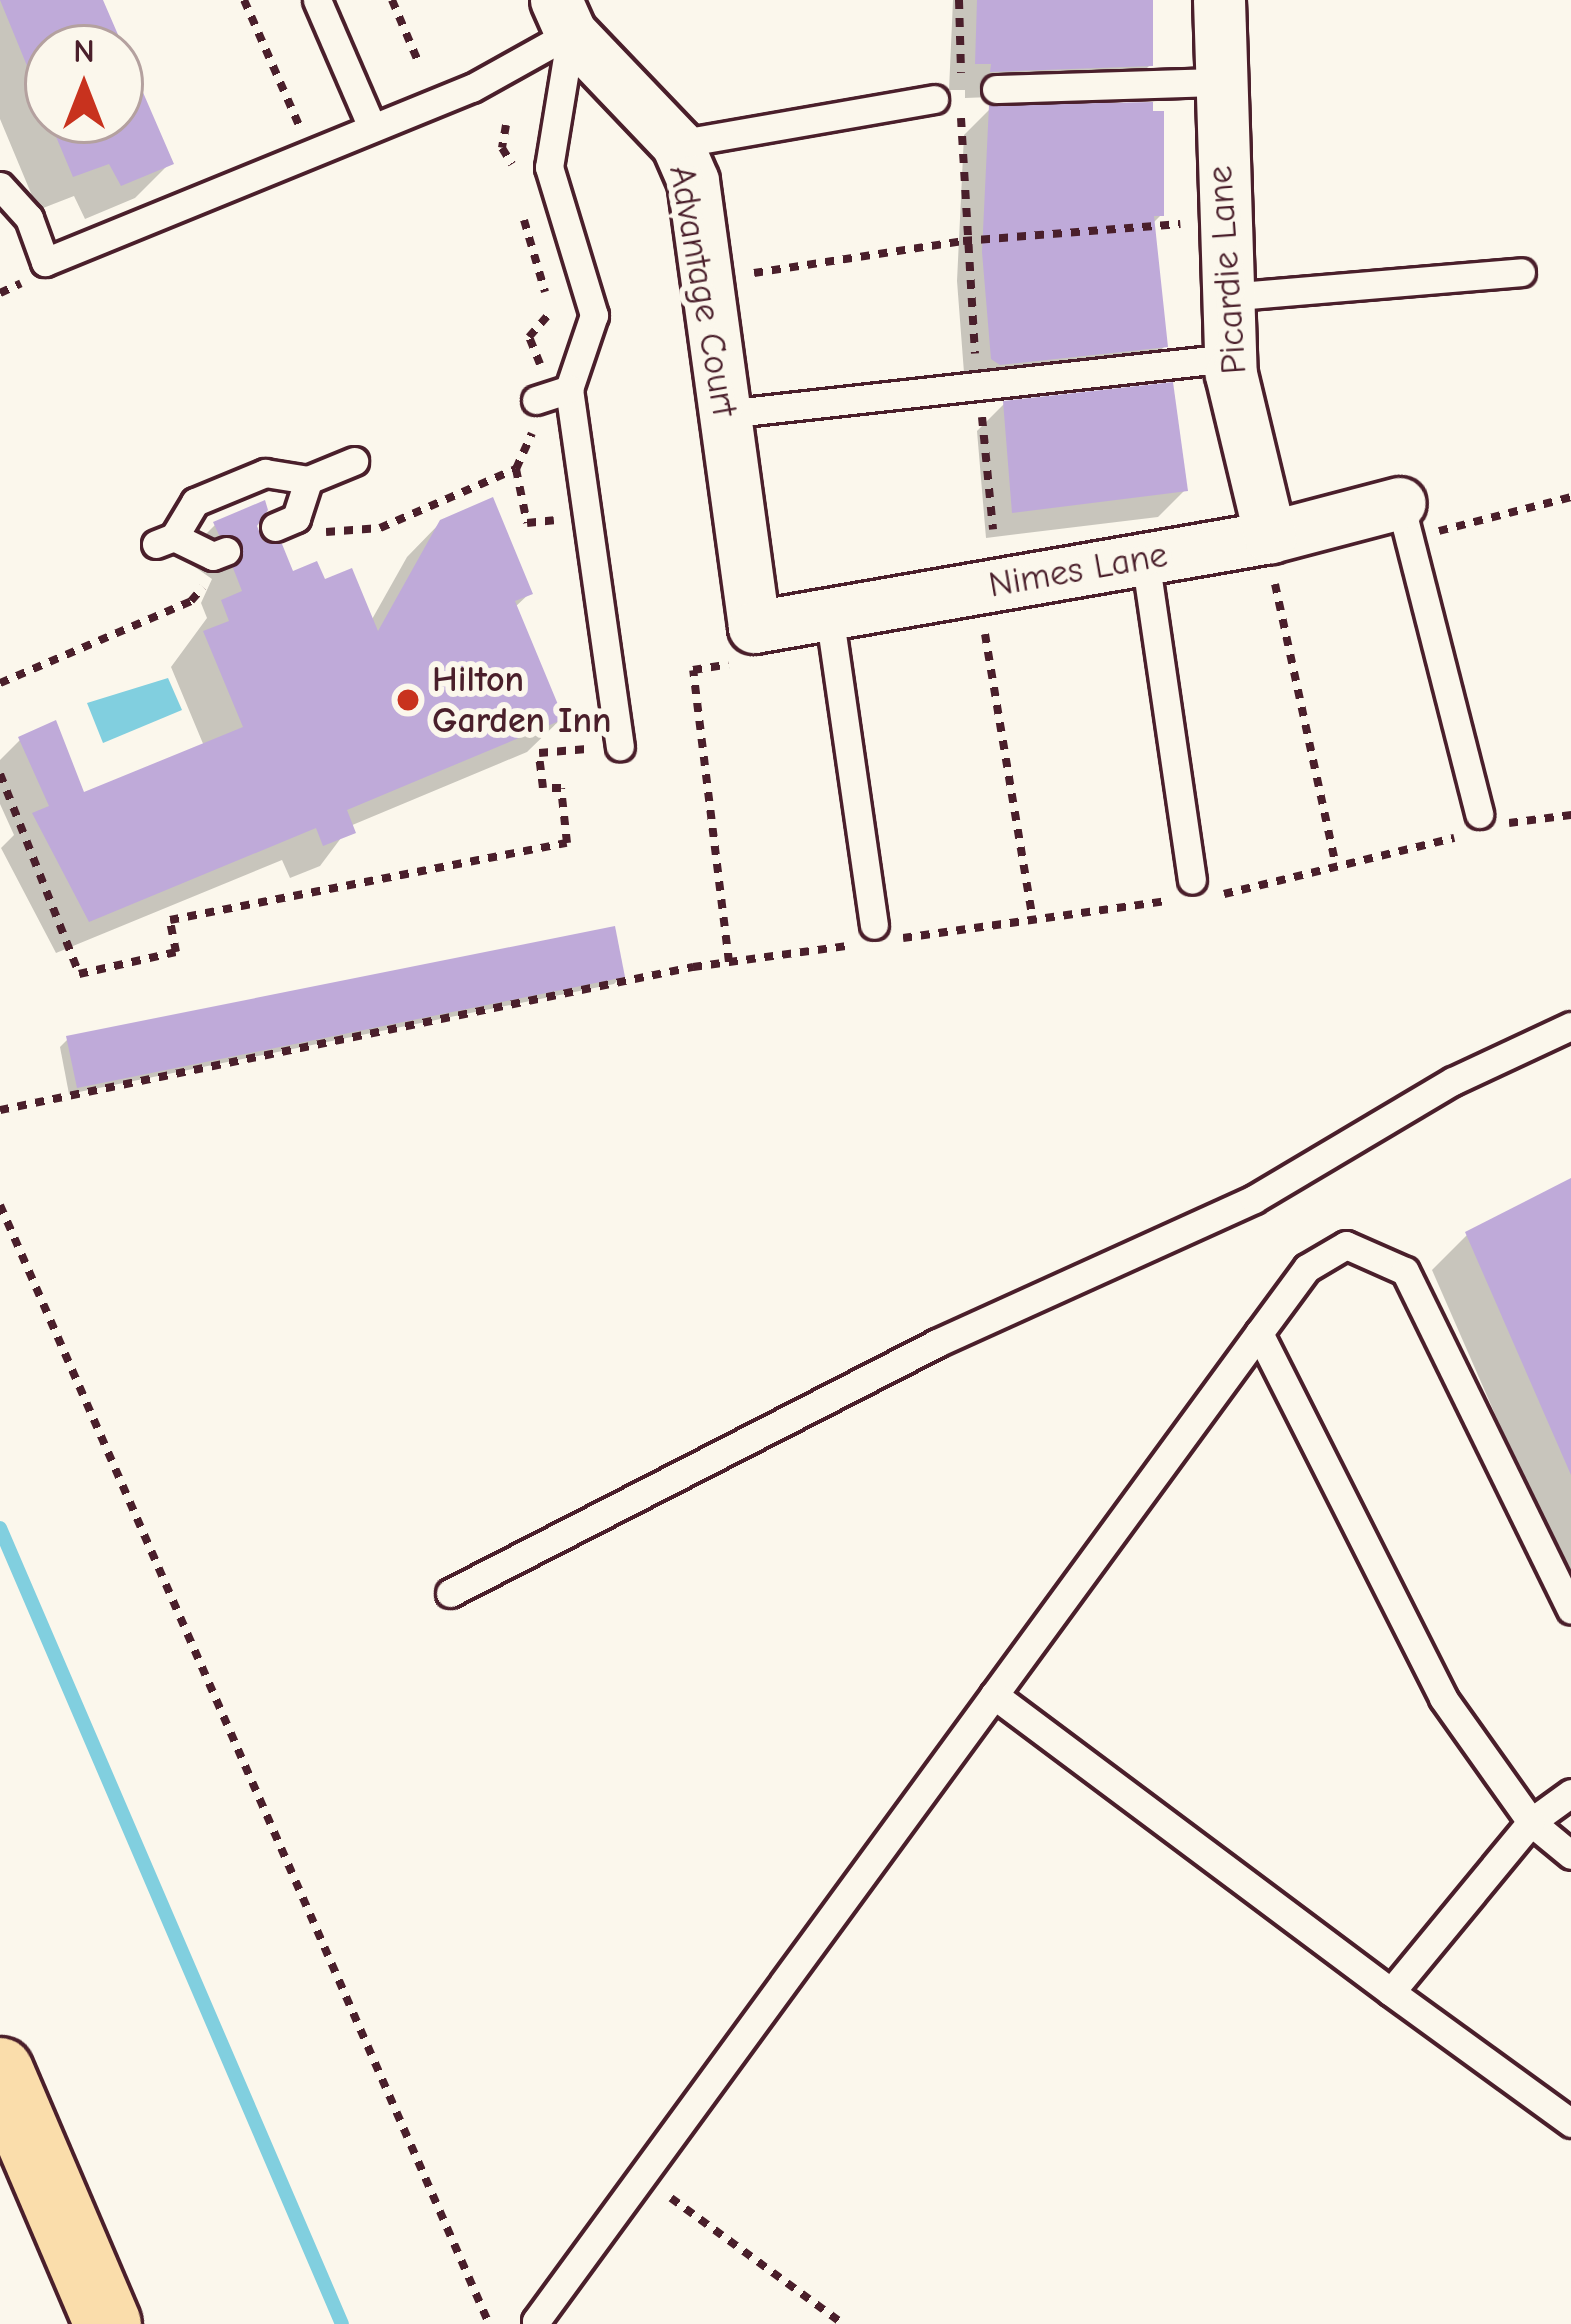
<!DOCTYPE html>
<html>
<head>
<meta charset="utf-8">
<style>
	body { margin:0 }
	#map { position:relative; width:1571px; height:2324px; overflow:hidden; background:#fbf7ec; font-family:"Comic Neue",sans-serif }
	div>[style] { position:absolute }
	.water>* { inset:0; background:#81cfdf }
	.shadow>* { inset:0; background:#0003 }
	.stream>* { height:14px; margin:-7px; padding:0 7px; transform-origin:7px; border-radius:7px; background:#81cfdf }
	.building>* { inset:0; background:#bfaad9 }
	.path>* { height:8px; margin-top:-4px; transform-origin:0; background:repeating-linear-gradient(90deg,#4a1f2b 0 9px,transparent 0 18px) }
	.roads { filter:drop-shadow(3px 0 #4a1f2b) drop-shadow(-3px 0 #4a1f2b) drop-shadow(0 3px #4a1f2b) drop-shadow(0 -3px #4a1f2b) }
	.lane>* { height:27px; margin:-13.5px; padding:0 13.5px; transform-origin:13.5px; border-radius:13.5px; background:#fbf7ec }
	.street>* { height:51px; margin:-25.5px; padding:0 25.5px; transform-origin:25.5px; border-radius:25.5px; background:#fbf7ec }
	.highway>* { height:66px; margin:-33px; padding:0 33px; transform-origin:33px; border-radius:33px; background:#faddab }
	.dots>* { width:33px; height:33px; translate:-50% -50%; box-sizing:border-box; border:6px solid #fbf7ec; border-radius:50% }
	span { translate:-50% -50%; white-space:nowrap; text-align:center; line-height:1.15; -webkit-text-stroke:12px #fbf7ec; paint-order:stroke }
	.street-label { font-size:36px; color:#4a1f2b }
	.poi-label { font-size:36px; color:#4a1f2b; font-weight:700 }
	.left { translate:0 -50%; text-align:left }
	.north { position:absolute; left:24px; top:24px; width:120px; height:120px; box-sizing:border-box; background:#fbf7ec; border:3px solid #b4a19f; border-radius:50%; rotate:0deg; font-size:33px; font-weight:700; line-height:48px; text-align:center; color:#4a1f2b }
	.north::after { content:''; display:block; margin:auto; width:42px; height:54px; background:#c8321e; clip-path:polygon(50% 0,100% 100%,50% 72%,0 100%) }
</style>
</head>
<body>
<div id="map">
	<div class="water">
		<i style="clip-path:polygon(168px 678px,182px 710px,103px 743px,87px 703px)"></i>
	</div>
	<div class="shadow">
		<i style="clip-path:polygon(evenodd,0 0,100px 0,170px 163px,135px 198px,85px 219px,74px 196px,38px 210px,0 119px,0 0,48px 48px,120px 48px,120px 120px,48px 120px,48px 48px)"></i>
		<i style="clip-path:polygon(953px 0,1150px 0,1150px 65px,1123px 92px,965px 98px,965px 90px,949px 90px)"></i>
		<i style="clip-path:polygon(991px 108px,1161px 215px,1152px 224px,1165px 346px,1138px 372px,965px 386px,957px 281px,964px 135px)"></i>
		<i style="clip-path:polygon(1004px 404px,1185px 490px,1158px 517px,986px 538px,977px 431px)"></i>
		<i style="clip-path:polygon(441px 522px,530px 593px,514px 608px,561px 719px,527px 752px,350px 826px,320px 866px,290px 878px,282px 860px,56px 953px,1px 848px,14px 835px,0 804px,0 760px,20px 740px,82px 795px,204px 746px,171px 667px,207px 618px,201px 603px,212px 579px,182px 558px,215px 525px,254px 526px,291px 574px,323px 583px,371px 621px,407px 557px)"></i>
		<i style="clip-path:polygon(622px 976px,614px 984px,69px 1094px,60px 1047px,68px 1039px)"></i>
		<i style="clip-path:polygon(1571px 1182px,1571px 1588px,1432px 1270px,1467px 1235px)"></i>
	</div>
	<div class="stream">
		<i style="left:0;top:1528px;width:866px;rotate:66.75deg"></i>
	</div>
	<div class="building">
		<i style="clip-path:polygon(0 0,103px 0,174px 164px,121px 186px,109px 164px,73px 177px,49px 120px,120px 120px,120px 48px,48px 48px,48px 117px)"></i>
		<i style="clip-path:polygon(977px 0,1153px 0,1153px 66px,990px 72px,991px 64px,975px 64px)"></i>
		<i style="clip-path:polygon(1153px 102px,1153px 111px,1164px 111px,1164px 216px,1154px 216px,1168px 347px,1000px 365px,991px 359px,982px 252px,989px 105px)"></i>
		<i style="clip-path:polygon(1173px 382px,1188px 491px,1012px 513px,1003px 401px)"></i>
		<i style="clip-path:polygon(493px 497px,533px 594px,515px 601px,564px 719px,347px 810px,356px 833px,323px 846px,316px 828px,89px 922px,32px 813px,49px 806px,18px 737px,56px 720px,84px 792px,243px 727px,203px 631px,229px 621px,221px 600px,242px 591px,233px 568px,243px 546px,219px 535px,213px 522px,265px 500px,268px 510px,257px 526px,263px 541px,282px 544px,293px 571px,317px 561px,325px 579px,352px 568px,378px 631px,440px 520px)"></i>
		<i style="clip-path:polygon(615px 926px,625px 977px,77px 1088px,66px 1036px)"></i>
		<i style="clip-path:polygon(1571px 1178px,1571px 1475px,1465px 1232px)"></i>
	</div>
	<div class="path">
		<i style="left:244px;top:0;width:137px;rotate:66.3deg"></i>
		<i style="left:392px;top:0;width:64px;rotate:67deg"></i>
		<i style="left:959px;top:0;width:73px;rotate:88.4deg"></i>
		<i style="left:961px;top:118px;width:236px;rotate:86.6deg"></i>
		<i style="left:506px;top:125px;width:23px;rotate:100deg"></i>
		<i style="left:502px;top:148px;width:19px;rotate:58deg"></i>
		<i style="left:524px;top:220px;width:75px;rotate:73.7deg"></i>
		<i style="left:754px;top:273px;width:211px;rotate:-8.7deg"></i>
		<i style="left:963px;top:241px;width:218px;rotate:-4.5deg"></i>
		<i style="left:0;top:293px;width:23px;rotate:-25deg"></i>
		<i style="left:540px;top:364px;width:29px;rotate:-112deg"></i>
		<i style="left:529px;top:337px;width:35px;rotate:-49deg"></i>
		<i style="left:982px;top:417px;width:113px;rotate:84.4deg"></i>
		<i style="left:516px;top:469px;width:55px;rotate:78.5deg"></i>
		<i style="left:527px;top:523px;width:27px;rotate:-6deg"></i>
		<i style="left:1439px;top:531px;width:136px;rotate:-14.4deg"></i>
		<i style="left:326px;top:532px;width:54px;rotate:-4.2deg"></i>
		<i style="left:380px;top:528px;width:148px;rotate:-23.5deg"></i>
		<i style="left:516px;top:469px;width:39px;rotate:-66deg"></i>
		<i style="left:1275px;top:584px;width:280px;rotate:77.8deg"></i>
		<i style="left:985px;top:634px;width:290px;rotate:80.5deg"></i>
		<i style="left:0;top:683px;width:208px;rotate:-23.2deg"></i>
		<i style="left:191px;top:601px;width:18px;rotate:-49deg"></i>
		<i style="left:0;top:774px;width:215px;rotate:68.4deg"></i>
		<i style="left:79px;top:974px;width:99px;rotate:-12.8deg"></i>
		<i style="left:176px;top:952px;width:33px;rotate:-101deg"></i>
		<i style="left:170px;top:920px;width:404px;rotate:-11deg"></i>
		<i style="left:567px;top:843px;width:55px;rotate:-96.2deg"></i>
		<i style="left:561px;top:788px;width:18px;rotate:180deg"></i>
		<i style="left:543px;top:788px;width:35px;rotate:-97deg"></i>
		<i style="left:539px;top:753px;width:48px;rotate:-4.8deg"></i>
		<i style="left:1509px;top:823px;width:63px;rotate:-7.4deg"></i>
		<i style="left:1224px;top:894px;width:237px;rotate:-13.7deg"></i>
		<i style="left:903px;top:938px;width:267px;rotate:-8deg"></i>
		<i style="left:729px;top:962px;width:294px;rotate:-97deg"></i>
		<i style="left:693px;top:670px;width:36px;rotate:-9deg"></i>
		<i style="left:0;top:1110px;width:708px;rotate:-11.66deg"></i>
		<i style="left:693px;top:967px;width:154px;rotate:-7.8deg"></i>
		<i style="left:0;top:1205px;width:1221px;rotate:66.39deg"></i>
		<i style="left:671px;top:2198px;width:213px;rotate:36.2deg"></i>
	</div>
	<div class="roads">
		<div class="lane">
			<i style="left:317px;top:0;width:138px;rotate:66.6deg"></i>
			<i style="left:571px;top:33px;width:136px;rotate:99.3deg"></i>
			<i style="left:549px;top:167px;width:155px;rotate:73.1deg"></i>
			<i style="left:594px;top:315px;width:78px;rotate:108.7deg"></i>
			<i style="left:569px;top:389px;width:361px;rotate:81.9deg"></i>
			<i style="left:996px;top:89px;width:222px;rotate:-1.8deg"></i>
			<i style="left:677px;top:144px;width:261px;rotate:-9.9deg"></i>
			<i style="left:0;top:186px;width:43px;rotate:47.8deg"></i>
			<i style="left:29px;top:218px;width:47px;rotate:70deg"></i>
			<i style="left:45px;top:262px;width:461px;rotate:-22.2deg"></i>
			<i style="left:472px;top:88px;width:113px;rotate:-29.1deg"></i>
			<i style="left:1226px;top:297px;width:296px;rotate:-4.8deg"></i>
			<i style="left:536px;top:400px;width:35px;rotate:-18deg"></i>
			<i style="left:725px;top:414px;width:507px;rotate:-6.34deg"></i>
			<i style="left:1400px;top:503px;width:321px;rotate:75.7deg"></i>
			<i style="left:275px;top:527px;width:23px;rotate:-23deg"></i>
			<i style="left:296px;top:518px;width:40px;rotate:-72deg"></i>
			<i style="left:174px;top:537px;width:43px;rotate:26deg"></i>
			<i style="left:213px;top:556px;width:14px;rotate:-21deg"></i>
			<i style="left:156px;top:544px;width:19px;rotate:-21deg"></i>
			<i style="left:174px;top:537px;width:41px;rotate:-59deg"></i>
			<i style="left:195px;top:502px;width:76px;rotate:-22.5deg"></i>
			<i style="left:265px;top:473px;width:44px;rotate:9.2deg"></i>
			<i style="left:308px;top:480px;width:50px;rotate:-22.4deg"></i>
			<i style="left:1145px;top:558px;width:325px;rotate:81.7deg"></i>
			<i style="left:829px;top:613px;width:315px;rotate:81.8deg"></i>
			<i style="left:1259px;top:1333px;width:81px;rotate:-53.6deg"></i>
			<i style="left:1307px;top:1268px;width:45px;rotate:-30.5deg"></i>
			<i style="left:1346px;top:1245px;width:64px;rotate:23.8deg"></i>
			<i style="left:1405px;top:1271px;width:377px;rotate:63.9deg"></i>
			<i style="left:450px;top:1593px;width:547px;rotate:-27.17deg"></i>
			<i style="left:937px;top:1343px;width:348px;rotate:-24.4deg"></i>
			<i style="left:1254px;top:1199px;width:231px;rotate:-30.7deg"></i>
			<i style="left:1453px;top:1081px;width:130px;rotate:-25deg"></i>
			<i style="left:1571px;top:1793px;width:49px;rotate:144.1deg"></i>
			<i style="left:1531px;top:1822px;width:52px;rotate:39.5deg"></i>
			<i style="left:1391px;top:1992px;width:223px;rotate:36deg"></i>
			<i style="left:537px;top:2324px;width:3px;rotate:-108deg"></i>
			<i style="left:536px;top:2321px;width:776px;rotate:-53.81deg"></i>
			<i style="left:994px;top:1695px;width:449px;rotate:-53.8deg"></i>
			<i style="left:1259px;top:1333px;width:409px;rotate:63.2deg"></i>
			<i style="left:1443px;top:1698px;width:152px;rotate:54.6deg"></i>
			<i style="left:1531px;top:1822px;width:220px;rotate:129.5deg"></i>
			<i style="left:1391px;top:1992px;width:496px;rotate:-143.2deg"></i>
		</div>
		<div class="street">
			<i style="left:556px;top:0;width:36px;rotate:66deg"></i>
			<i style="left:571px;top:33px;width:153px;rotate:46.3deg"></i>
			<i style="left:677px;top:144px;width:40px;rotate:66.6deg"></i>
			<i style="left:693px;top:181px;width:450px;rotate:82.2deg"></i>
			<i style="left:754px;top:627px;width:524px;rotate:-9.89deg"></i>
			<i style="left:1270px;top:537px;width:134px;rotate:-14.7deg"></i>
			<i style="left:1219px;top:0;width:374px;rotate:88.2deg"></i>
			<i style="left:1231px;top:374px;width:168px;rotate:76.5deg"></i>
		</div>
		<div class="highway">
			<i style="left:0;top:2071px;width:275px;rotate:66.9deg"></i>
		</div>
	</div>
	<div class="dots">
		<i style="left:408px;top:700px;background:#c8321e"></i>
	</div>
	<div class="street-label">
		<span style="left:1227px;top:270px;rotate:-94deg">Picardie Lane</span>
		<span style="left:703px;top:291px;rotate:80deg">Advantage Court</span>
		<span style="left:1078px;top:570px;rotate:-10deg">Nimes Lane</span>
	</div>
	<div class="poi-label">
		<span class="left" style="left:432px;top:700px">Hilton<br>Garden Inn</span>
	</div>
	<div class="north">N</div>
</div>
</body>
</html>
